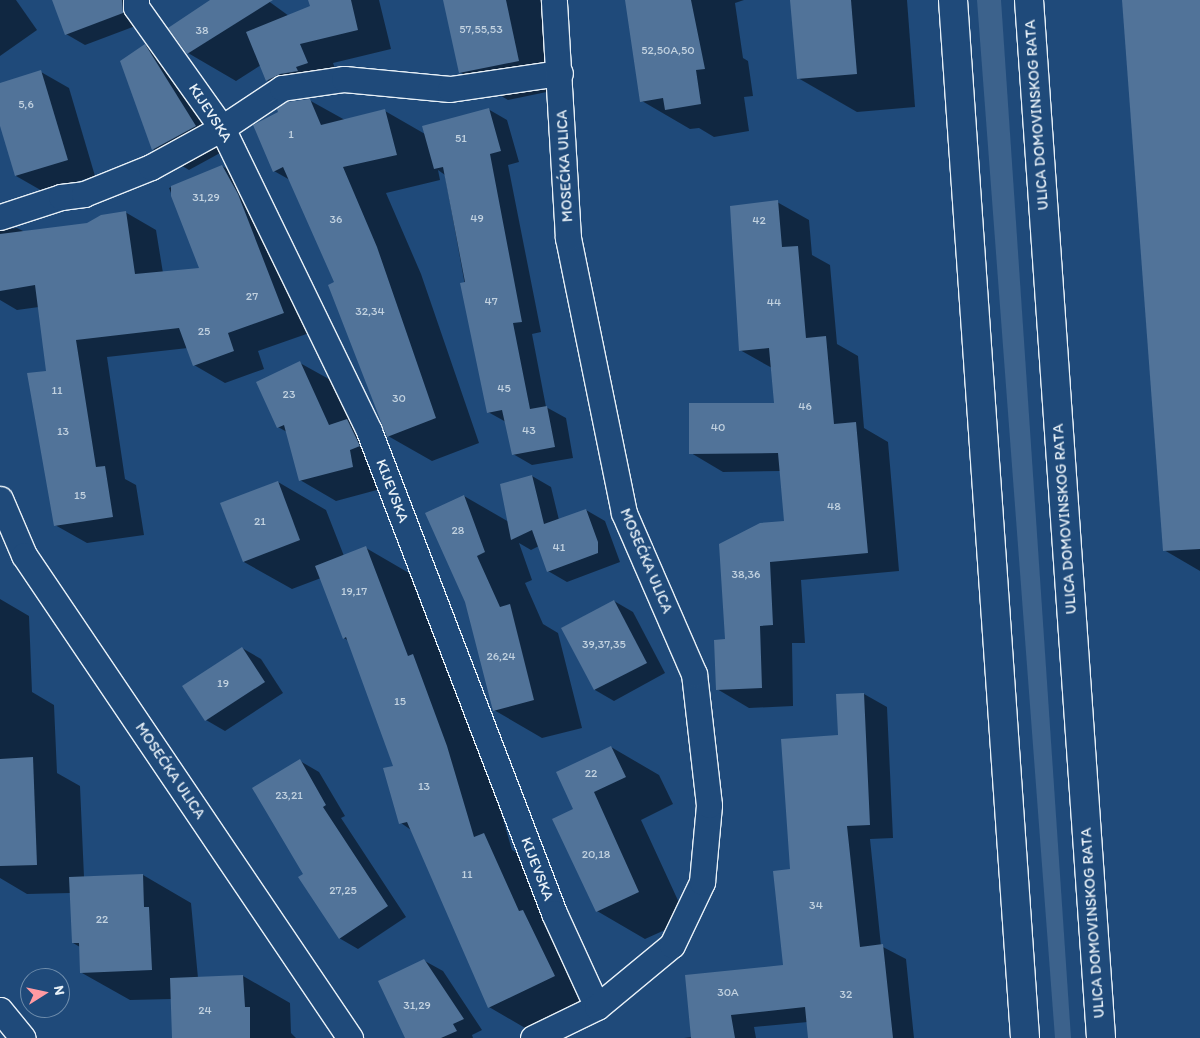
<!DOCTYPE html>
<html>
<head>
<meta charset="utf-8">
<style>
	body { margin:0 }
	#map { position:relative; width:1200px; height:1038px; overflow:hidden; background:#1f4a7a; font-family:Itim,sans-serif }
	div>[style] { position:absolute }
	.green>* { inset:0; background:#3c628c }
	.shadow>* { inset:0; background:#0007 }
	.building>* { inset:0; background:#517399 }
	.roads { filter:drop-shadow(1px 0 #e8f1f8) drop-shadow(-1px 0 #e8f1f8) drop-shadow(0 1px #e8f1f8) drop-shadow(0 -1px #e8f1f8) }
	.minor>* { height:25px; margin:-12.5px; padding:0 12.5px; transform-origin:12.5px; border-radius:12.5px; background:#1f4a7a }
	.secondary>* { height:28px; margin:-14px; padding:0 14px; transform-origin:14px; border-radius:14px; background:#1f4a7a }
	span { translate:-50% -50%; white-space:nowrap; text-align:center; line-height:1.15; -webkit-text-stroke:4px #1f4a7a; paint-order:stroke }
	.number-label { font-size:12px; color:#c2d2e0 }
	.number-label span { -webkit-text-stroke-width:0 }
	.street-label { font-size:15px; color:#e8f1f8 }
	.north { position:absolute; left:20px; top:968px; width:50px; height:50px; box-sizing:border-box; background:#1f4a7a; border:1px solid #6f8dac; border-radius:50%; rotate:80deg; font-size:14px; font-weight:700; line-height:20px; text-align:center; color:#e8f1f8 }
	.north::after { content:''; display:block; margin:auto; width:18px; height:22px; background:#ff9aa2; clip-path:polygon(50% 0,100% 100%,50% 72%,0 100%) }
</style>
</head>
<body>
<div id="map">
	<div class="green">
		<i style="clip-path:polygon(977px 0,1001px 0,1071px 1038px,1055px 1038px)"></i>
	</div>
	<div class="shadow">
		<i style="clip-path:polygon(0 0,16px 0,37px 30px,0 56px)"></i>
		<i style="clip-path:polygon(53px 0,129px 0,138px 25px,85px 45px,66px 34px)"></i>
		<i style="clip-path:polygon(212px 0,267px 0,289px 16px,311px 7px,310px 0,379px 0,391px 49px,333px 63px,340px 82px,301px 100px,267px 80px,261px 65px,236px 81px,188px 53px,170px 28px)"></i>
		<i style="clip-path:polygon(444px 0,548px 0,566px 88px,508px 100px,460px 72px)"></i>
		<i style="clip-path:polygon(627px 0,744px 0,735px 3px,743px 58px,748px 61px,753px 96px,744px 97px,749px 131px,714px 137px,699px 128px,690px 129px,642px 101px)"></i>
		<i style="clip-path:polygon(792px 0,907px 0,915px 107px,857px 112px,798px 78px)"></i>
		<i style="clip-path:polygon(1123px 0,1200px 0,1200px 571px,1164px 550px)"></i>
		<i style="clip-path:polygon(145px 45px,180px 66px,231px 147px,189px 170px,153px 149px)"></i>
		<i style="clip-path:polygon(41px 72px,69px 88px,95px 176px,44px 192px,16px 176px,0 122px,0 84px)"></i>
		<i style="clip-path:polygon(309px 100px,345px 120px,385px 111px,425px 134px,488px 109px,507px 120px,519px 162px,508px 165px,541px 332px,532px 334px,546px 407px,566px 418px,573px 458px,532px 465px,513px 454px,506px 422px,488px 412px,445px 175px,438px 170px,440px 180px,386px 193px,421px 274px,479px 443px,432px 461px,388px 436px,336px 283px,290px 180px,274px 171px)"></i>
		<i style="clip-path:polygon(222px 166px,253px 184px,315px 331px,258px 351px,264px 369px,225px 383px,194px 365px,188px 348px,107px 357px,125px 479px,136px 485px,144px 535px,87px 543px,55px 525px,48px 372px,39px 307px,17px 310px,0 300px,0 230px,17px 228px,25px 232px,87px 224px,125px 212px,156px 230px,163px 273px,201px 269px,169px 188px)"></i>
		<i style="clip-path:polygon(777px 202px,809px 220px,812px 255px,830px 265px,837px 344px,858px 356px,864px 428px,888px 442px,899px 571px,801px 580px,805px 643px,792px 643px,793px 706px,749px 708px,717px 689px,726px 640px,786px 522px,781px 471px,723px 472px,691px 453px,775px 404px,772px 368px,740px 350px)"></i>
		<i style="clip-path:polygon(300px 363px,336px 383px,388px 487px,336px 501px,300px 480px,287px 432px,278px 427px)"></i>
		<i style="clip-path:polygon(532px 476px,551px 487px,559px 520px,586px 510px,605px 521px,620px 562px,567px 582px,548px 571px,539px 546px,531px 550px,519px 543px,532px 580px,525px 583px,543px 624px,558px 633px,582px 728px,542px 738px,494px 710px,464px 496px,509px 522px)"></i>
		<i style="clip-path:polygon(278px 482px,326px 510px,344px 556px,366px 548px,409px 573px,449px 676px,456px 680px,489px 771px,512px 850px,527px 859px,597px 1000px,532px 1032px,489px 1007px,411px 830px,401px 823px,394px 767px,349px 641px,344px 638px,321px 578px,292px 589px,244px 562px)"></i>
		<i style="clip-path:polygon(0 599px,29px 616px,32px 692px,54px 705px,57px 773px,80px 786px,84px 877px,143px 875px,191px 903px,198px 978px,243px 976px,290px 1003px,291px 1033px,296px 1038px,173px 1038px,172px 999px,130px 1000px,82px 973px,80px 947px,73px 943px,71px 893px,27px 894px,0 878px)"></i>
		<i style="clip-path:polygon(614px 601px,633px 612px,665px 673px,614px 701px,595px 690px,562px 628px)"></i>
		<i style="clip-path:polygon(242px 648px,261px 659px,283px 693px,225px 731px,206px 720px)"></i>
		<i style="clip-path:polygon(864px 694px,887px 707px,893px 838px,870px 839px,881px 946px,906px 959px,914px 1038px,809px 1038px,808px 1022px,754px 1027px,756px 1038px,684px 1038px,692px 1037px,785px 967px,792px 870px,839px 736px)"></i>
		<i style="clip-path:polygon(611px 747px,659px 775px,673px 804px,641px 820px,687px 920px,645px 939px,597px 911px,575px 810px)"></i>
		<i style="clip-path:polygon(300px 761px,319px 772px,345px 816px,341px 818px,406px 917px,358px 949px,339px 938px)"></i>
		<i style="clip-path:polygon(423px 960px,443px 971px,482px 1030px,472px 1035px,473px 1038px,406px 1038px)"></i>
	</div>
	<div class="building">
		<i style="clip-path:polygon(52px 0,122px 0,123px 13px,65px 35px)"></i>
		<i style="clip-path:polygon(210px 0,273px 0,187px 54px,168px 28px)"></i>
		<i style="clip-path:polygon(308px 0,351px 0,358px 30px,300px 44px,308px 63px,296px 67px,298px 71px,280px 74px,266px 81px,246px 32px,310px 6px)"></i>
		<i style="clip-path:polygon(443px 0,506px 0,519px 61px,459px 73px)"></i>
		<i style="clip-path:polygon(625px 0,691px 0,705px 69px,696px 70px,701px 104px,665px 110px,663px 98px,640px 102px)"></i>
		<i style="clip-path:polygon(790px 0,851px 0,857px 74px,797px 79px)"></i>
		<i style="clip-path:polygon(1122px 0,1200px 0,1200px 549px,1163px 551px)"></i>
		<i style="clip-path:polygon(145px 44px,196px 126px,152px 150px,120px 61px)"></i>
		<i style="clip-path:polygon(41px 70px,68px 160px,15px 176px,0 126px,0 83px)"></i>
		<i style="clip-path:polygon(310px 99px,321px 125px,385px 109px,397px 155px,343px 167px,377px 247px,436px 418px,387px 437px,328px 285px,334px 282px,283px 167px,273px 172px,253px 125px,278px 112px,277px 109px,287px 102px)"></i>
		<i style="clip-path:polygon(489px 108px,501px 151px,490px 154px,522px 322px,513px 323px,530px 409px,547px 406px,555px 447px,512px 455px,502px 410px,487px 413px,460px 283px,465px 282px,443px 167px,434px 169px,422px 126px)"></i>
		<i style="clip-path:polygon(222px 165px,238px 194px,284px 313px,228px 333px,234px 351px,193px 366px,179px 328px,76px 340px,96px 467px,105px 466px,113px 517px,54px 526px,27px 373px,46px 371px,35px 285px,0 291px,0 234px,87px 223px,101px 215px,126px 211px,135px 274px,199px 268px,171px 196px,171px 186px)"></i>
		<i style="clip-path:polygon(778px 200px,782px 247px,798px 246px,806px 338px,826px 336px,834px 424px,856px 422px,868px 553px,770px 562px,773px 625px,760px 626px,762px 688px,716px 690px,714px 640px,725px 639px,719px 544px,760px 523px,784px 521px,778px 453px,689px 454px,689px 403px,774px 403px,769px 348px,739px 351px,730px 206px)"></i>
		<i style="clip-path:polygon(300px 361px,329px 425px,347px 419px,360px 446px,350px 450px,353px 467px,299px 481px,284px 425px,277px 428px,256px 382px)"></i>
		<i style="clip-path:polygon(532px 475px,544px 524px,586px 509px,598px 542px,598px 553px,547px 572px,532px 530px,511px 540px,500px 484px)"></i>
		<i style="clip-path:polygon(278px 481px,300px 540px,243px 562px,220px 503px)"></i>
		<i style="clip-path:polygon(464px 495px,485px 552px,477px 556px,500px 607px,510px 604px,534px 700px,493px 711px,465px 602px,425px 513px)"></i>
		<i style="clip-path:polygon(366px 546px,408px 656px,413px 654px,447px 746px,474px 837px,484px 833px,519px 911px,523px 910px,555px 976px,488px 1008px,407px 822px,399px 824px,383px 768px,393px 766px,346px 637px,343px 639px,315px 566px)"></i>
		<i style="clip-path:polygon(614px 600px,647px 663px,594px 690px,561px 628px)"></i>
		<i style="clip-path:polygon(242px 647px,265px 682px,205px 721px,182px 686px)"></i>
		<i style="clip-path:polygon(864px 693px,870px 825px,847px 826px,860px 947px,883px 944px,893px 1038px,808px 1038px,805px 1007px,731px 1015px,735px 1038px,691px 1038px,685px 975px,783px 965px,773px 871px,790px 869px,781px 739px,838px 735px,836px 694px)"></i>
		<i style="clip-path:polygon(611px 746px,626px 777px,594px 792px,639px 892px,596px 912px,552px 819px,573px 809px,556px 772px)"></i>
		<i style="clip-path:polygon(33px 757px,37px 865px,0 866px,0 759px)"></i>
		<i style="clip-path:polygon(300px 759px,326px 805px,323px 807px,388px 906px,339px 939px,298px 877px,303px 874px,252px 788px)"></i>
		<i style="clip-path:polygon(143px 874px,144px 907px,149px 907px,152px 970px,80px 973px,79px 943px,72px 943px,69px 877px)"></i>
		<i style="clip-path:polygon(424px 959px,464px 1019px,453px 1024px,457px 1031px,441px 1038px,405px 1038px,378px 981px)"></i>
		<i style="clip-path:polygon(243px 975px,245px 1007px,250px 1007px,250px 1038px,172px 1038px,170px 978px)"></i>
	</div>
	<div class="roads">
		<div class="minor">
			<i style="left:136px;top:0;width:7px;rotate:90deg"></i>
			<i style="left:136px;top:7px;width:148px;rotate:54.6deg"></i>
			<i style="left:222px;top:128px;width:337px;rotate:64.1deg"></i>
			<i style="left:369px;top:431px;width:516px;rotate:69deg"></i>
			<i style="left:554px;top:913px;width:103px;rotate:65.4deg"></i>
			<i style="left:0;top:217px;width:64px;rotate:-18.2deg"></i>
			<i style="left:61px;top:197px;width:23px;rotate:-7deg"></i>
			<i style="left:84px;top:194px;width:72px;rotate:-21.9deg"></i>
			<i style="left:151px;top:167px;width:81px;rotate:-28.8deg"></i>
			<i style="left:222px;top:128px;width:72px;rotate:-33.7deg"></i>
			<i style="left:282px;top:88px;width:63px;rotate:-8.3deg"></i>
			<i style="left:344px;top:79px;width:106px;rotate:5.4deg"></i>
			<i style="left:450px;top:89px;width:111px;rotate:-8.3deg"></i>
			<i style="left:0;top:499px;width:61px;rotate:66.8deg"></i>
			<i style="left:24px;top:555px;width:583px;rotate:55.98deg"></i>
			<i style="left:0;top:1010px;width:36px;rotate:51deg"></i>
			<i style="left:533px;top:1038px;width:71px;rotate:-25.8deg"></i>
			<i style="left:597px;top:1007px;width:97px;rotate:-39.6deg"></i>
			<i style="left:672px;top:945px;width:70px;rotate:-64.5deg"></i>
			<i style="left:702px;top:882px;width:77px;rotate:-84.8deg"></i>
			<i style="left:709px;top:805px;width:132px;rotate:-96.5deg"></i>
			<i style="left:694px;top:674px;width:176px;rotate:-113.5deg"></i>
			<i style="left:624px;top:513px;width:281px;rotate:-101.5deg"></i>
			<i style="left:568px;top:238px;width:238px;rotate:-93.4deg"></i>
		</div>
		<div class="secondary">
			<i style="left:953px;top:0;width:1040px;rotate:86.03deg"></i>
			<i style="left:1029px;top:0;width:1040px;rotate:86.03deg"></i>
		</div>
	</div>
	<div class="number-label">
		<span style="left:481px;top:30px">57,55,53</span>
		<span style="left:202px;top:31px">38</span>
		<span style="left:668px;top:51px">52,50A,50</span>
		<span style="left:26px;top:105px">5,6</span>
		<span style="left:291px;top:135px">1</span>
		<span style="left:461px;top:139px">51</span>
		<span style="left:206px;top:198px">31,29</span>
		<span style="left:477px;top:219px">49</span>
		<span style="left:336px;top:220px">36</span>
		<span style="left:759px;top:221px">42</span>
		<span style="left:252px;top:297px">27</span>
		<span style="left:491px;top:302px">47</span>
		<span style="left:774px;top:303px">44</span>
		<span style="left:370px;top:312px">32,34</span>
		<span style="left:204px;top:332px">25</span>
		<span style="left:504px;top:389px">45</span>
		<span style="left:57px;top:391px">11</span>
		<span style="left:289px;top:395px">23</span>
		<span style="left:399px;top:399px">30</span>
		<span style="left:805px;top:407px">46</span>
		<span style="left:718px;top:428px">40</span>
		<span style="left:529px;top:431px">43</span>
		<span style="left:63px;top:432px">13</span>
		<span style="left:80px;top:496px">15</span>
		<span style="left:834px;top:507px">48</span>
		<span style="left:260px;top:522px">21</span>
		<span style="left:458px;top:531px">28</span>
		<span style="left:559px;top:548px">41</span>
		<span style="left:746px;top:575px">38,36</span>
		<span style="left:354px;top:592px">19,17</span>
		<span style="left:604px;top:645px">39,37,35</span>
		<span style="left:501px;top:657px">26,24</span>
		<span style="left:223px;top:684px">19</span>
		<span style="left:400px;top:702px">15</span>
		<span style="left:591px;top:774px">22</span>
		<span style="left:424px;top:787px">13</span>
		<span style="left:289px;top:796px">23,21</span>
		<span style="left:596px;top:855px">20,18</span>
		<span style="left:467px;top:875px">11</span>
		<span style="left:343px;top:891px">27,25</span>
		<span style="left:816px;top:906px">34</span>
		<span style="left:102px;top:920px">22</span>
		<span style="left:728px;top:993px">30A</span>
		<span style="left:846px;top:995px">32</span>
		<span style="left:417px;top:1006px">31,29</span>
		<span style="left:205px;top:1011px">24</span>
	</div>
	<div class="street-label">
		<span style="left:210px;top:113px;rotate:57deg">KIJEVSKA</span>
		<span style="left:1037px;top:115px;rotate:-94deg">ULICA DOMOVINSKOG RATA</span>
		<span style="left:565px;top:166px;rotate:-93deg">MOSEĆKA ULICA</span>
		<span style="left:392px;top:491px;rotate:69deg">KIJEVSKA</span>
		<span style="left:1065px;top:519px;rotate:-94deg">ULICA DOMOVINSKOG RATA</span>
		<span style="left:646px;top:561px;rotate:67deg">MOSEĆKA ULICA</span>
		<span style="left:170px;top:771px;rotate:56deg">MOSEĆKA ULICA</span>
		<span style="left:537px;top:869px;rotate:69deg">KIJEVSKA</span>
		<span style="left:1093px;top:923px;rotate:-94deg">ULICA DOMOVINSKOG RATA</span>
	</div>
	<div class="north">N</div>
</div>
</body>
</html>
